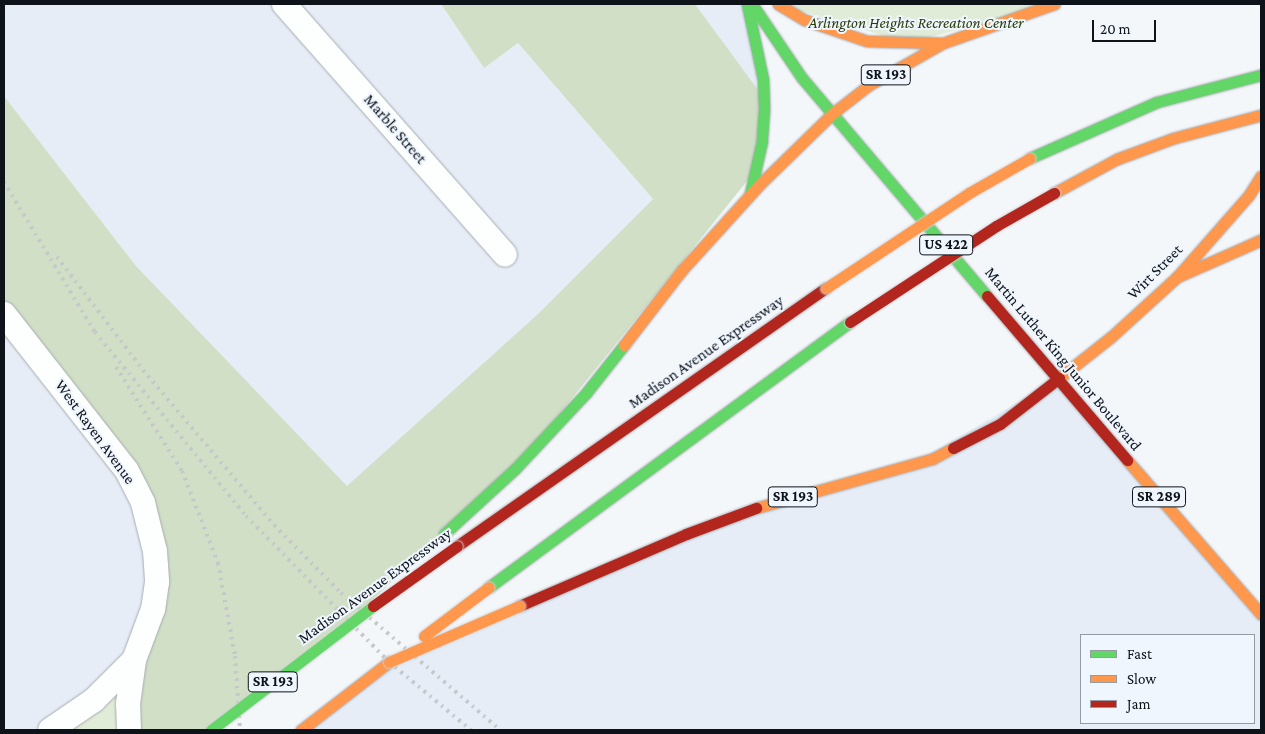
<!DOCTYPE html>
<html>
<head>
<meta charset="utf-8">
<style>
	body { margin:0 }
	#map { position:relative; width:1265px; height:734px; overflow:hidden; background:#f4f7fa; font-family:"Crimson Pro",serif }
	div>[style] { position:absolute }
	.built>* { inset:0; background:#e6edf7 }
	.green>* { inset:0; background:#e0ecd7 }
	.forest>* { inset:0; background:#d1dfc6 }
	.roads { filter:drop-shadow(0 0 1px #a8acb1) drop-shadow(0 0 1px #a8acb1) }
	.street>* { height:24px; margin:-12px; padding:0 12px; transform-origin:12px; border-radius:12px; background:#fdfefe }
	.fast>* { height:11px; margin:-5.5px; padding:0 5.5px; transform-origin:5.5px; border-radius:5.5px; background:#63d668 }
	.slow>* { height:11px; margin:-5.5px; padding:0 5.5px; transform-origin:5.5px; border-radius:5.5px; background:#ff974d }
	.jam>* { height:11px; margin:-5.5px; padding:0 5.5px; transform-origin:5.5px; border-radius:5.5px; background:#b3261e }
	.rail>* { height:4px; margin-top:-2px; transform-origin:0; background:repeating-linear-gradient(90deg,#c6c7c8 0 2.5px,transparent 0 7.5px) }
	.bridges { filter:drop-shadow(0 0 1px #d0d1d4) drop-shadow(0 0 1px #d0d1d4) }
	.fast-bridge>* { height:11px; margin:-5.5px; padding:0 5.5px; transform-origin:5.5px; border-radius:5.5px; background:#63d668 }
	.slow-bridge>* { height:11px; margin:-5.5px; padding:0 5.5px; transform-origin:5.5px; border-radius:5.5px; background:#ff974d }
	.jam-bridge>* { height:11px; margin:-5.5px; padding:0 5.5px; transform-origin:5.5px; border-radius:5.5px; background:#b3261e }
	span { translate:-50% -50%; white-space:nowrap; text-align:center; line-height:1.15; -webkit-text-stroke:4px #f0f6fe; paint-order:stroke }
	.shield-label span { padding:1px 4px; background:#f0f6fe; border:1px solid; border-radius:4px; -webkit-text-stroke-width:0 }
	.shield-label { font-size:15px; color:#0e131a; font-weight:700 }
	.park-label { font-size:16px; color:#293e09; font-style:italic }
	.street-label { font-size:16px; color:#0e131a }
	.frame { position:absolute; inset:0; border:5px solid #0e131a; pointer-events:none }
	.legend { position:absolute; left:1080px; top:634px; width:175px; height:90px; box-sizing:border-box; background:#f0f6fe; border:1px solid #969ba3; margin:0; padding:6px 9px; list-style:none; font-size:15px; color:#0e131a }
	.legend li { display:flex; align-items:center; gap:10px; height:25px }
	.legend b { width:25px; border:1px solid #969ba3 }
	.scale { position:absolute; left:1092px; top:20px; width:64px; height:22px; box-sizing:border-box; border:2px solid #0e131a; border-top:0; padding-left:6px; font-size:15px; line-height:18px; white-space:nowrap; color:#0e131a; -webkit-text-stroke:4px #f0f6fe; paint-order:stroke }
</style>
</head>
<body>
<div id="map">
	<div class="built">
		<div style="clip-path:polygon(4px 4px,441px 4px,484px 68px,518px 43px,653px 199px,538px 314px,347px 487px,136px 266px,4px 96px)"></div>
		<div style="clip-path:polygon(695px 4px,747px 4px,764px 98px)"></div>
		<div style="clip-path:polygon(4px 314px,111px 449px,153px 532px,129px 730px,4px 730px)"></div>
		<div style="clip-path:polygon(evenodd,1059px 378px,1261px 614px,1261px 730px,302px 730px,389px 662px,686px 534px,907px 467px,1059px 378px,1081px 635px,1254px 635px,1254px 723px,1081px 723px,1081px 635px)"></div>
	</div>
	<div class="green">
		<div style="clip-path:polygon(778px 4px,1054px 4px,908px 43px)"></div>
		<div style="clip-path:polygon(134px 660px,129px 730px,50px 730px)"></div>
	</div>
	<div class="forest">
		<div style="clip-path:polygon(441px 4px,695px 4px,764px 98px,756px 170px,515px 469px,336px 633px,210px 730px,129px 730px,153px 609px,143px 503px,4px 314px,4px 96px,136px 266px,347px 486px,538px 314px,653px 199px,518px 43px,484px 68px)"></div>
	</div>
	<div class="roads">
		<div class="street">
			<div style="left:284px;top:4px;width:334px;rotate:48.6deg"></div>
			<div style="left:4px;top:314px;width:199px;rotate:51.9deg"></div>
			<div style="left:127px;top:471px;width:36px;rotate:63deg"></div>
			<div style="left:143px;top:503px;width:49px;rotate:76deg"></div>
			<div style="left:155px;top:551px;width:31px;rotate:86deg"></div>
			<div style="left:157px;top:582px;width:27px;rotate:98deg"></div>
			<div style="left:153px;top:609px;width:54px;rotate:110.4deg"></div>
			<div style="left:134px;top:660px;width:57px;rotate:135deg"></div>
			<div style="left:94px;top:700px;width:53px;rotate:145.7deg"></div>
			<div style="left:129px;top:730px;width:26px;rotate:-92deg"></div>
			<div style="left:128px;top:704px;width:44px;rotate:-82.2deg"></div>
		</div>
		<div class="fast">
			<div style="left:747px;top:4px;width:77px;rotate:78deg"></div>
			<div style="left:763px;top:79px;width:30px;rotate:88deg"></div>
			<div style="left:764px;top:109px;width:32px;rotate:94deg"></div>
			<div style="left:762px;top:141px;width:54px;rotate:102.8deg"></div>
			<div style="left:752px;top:4px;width:89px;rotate:56deg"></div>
			<div style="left:802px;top:78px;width:286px;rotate:49.7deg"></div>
			<div style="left:1030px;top:158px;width:139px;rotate:-23.8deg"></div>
			<div style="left:1157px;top:102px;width:107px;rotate:-14.6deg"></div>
			<div style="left:444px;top:534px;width:96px;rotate:-42.5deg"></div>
			<div style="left:515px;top:469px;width:104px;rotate:-46.9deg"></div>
			<div style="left:586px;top:393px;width:61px;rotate:-51.6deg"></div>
			<div style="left:489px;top:587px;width:448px;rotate:-36.3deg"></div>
		</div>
		<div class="slow">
			<div style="left:778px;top:4px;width:31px;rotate:31deg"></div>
			<div style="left:805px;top:20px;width:65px;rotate:18.7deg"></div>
			<div style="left:867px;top:41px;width:75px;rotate:1.5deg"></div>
			<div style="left:833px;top:113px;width:46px;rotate:-37.9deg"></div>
			<div style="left:869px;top:85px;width:85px;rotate:-29.6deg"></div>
			<div style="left:943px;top:43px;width:118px;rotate:-19.4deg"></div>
			<div style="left:1054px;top:193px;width:72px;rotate:-28.4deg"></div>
			<div style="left:1117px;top:159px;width:61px;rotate:-20.2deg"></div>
			<div style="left:1174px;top:138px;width:90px;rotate:-14.8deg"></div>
			<div style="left:1177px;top:277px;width:109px;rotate:-48.7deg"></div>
			<div style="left:1249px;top:195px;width:22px;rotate:-58deg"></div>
			<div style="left:624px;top:345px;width:95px;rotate:-52.3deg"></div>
			<div style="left:682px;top:270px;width:116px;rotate:-47.8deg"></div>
			<div style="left:760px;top:184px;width:102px;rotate:-44.2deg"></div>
			<div style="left:1059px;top:378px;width:66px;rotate:-38.3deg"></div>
			<div style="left:1111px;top:337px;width:89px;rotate:-42.3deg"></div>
			<div style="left:1177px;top:277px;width:92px;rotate:-23.8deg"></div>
			<div style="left:1127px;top:460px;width:204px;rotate:49deg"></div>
			<div style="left:756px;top:508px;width:183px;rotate:-15.6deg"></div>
			<div style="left:932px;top:459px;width:24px;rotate:-28deg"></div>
			<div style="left:301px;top:730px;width:111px;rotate:-37.7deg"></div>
		</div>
		<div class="jam">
			<div style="left:987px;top:296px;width:216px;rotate:49.5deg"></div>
			<div style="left:953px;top:448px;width:53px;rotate:-27.1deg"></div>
			<div style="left:1000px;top:424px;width:75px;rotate:-37.9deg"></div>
			<div style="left:457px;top:546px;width:450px;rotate:-35deg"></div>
			<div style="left:519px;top:606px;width:182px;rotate:-23.3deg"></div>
			<div style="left:686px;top:534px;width:75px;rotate:-20.4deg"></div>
		</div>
	</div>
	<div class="rail">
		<div style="left:4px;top:182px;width:175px;rotate:58.8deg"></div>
		<div style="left:95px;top:332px;width:238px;rotate:50.6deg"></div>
		<div style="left:246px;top:516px;width:204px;rotate:45.6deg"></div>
		<div style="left:389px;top:662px;width:107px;rotate:39.7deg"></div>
		<div style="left:57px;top:257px;width:142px;rotate:52.7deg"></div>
		<div style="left:143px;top:370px;width:203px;rotate:49.8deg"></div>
		<div style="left:274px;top:525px;width:95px;rotate:45.4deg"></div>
		<div style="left:341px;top:593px;width:210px;rotate:40.7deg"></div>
		<div style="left:116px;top:367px;width:123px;rotate:57.6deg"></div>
		<div style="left:182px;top:471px;width:99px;rotate:68.6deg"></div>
		<div style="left:218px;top:563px;width:95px;rotate:79.6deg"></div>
		<div style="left:235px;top:656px;width:74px;rotate:86.1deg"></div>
	</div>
	<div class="bridges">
		<div class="fast-bridge">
			<div style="left:211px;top:730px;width:204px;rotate:-37.4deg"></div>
		</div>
		<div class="slow-bridge">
			<div style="left:826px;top:288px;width:172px;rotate:-33.6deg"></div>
			<div style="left:969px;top:193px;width:70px;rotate:-29.8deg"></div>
			<div style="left:424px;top:636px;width:81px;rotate:-37deg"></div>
			<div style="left:389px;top:662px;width:142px;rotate:-23.3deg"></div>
		</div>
		<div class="jam-bridge">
			<div style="left:850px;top:322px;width:175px;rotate:-33.3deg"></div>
			<div style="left:996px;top:226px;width:67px;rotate:-29.6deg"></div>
			<div style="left:373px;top:606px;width:103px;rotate:-35.5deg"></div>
		</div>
	</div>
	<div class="shield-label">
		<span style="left:886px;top:75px">SR 193</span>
		<span style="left:946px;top:245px">US 422</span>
		<span style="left:793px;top:497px">SR 193</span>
		<span style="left:1159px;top:497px">SR 289</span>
		<span style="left:273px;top:682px">SR 193</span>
	</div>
	<div class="park-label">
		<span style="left:916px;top:23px">Arlington Heights Recreation Center</span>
	</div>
	<div class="street-label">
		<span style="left:395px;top:129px;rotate:49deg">Marble Street</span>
		<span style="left:1155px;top:272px;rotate:-45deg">Wirt Street</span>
		<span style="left:706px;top:352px;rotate:-35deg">Madison Avenue Expressway</span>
		<span style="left:1063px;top:359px;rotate:50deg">Martin Luther King Junior Boulevard</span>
		<span style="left:95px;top:432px;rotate:54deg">West Rayen Avenue</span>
		<span style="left:375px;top:586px;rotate:-36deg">Madison Avenue Expressway</span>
	</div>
	<div class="frame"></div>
	<ul class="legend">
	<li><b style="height:6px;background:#63d668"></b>Fast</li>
	<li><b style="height:6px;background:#ff974d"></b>Slow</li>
	<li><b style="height:6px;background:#b3261e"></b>Jam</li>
	</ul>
	<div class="scale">20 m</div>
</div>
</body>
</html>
